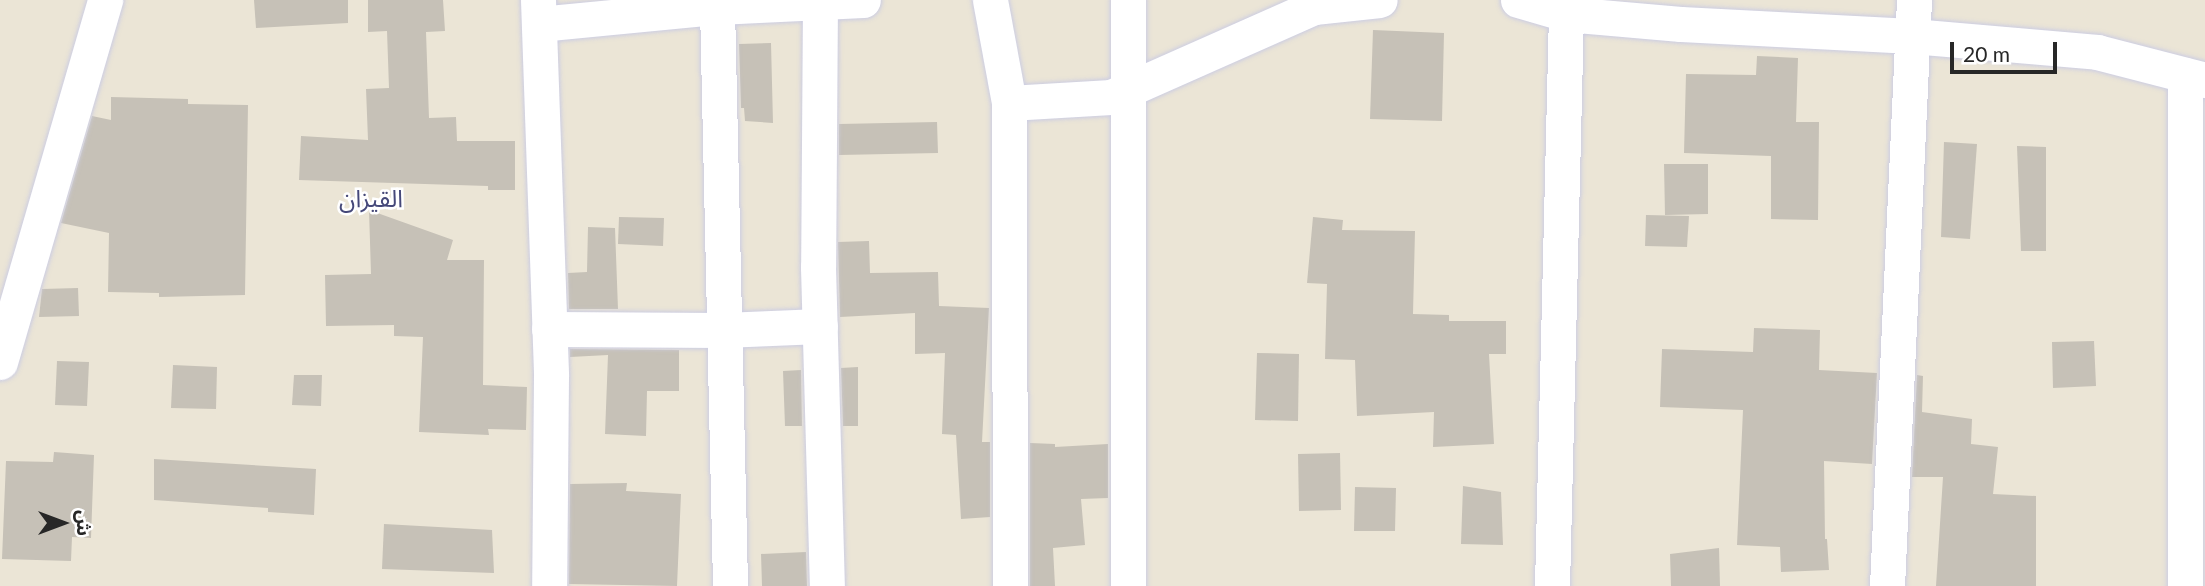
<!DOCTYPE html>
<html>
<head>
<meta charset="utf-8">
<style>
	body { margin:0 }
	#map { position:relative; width:2205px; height:586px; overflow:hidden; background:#ebe5d6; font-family:Lato,"Noto Sans Arabic",sans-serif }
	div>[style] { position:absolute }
	.building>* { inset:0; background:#c6c1b7 }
	.roads { filter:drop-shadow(0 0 2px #cccde2) drop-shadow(0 0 2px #cccde2) }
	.street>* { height:35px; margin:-17.5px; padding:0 17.5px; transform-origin:17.5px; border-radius:17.5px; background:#fff }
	span { translate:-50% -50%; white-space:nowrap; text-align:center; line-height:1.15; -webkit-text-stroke:5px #fff; paint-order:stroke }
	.quarter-label { font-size:24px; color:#454879 }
	.north { position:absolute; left:28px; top:488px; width:70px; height:70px; -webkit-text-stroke:5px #fff; paint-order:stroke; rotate:90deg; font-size:19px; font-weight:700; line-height:28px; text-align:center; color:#272727 }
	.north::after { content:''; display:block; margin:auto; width:24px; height:32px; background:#272727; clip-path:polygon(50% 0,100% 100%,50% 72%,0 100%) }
	.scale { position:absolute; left:1950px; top:42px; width:107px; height:32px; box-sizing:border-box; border:4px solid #272727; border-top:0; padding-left:9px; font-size:21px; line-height:24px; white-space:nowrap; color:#272727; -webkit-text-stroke:5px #fff; paint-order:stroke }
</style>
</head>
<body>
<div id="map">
	<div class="building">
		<div style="clip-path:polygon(254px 0,348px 0,348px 23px,256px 28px)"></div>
		<div style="clip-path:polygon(368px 0,443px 0,445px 31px,426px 32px,429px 118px,456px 117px,457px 141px,515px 141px,515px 190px,488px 190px,488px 186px,299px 180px,301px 136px,368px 140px,366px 89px,389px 88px,387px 31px,368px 32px)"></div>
		<div style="clip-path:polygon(1373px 30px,1444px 33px,1442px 121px,1370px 119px)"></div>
		<div style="clip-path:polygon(771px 43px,773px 123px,745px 121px,744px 108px,741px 108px,739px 44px)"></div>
		<div style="clip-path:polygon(1757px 56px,1798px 58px,1796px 122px,1819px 122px,1818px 220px,1771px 219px,1771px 156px,1684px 153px,1686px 74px,1756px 75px)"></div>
		<div style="clip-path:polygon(111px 97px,188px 99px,188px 104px,248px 105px,245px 295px,159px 297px,159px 293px,108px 292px,109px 233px,61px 223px,92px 116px,111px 120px)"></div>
		<div style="clip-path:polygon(937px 122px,938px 153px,839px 155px,839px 124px)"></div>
		<div style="clip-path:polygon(1944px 142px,1977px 144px,1970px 239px,1941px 237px)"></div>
		<div style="clip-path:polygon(2017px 146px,2046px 147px,2046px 251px,2021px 251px)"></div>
		<div style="clip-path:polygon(1664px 164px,1708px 164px,1708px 214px,1665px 215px)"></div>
		<div style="clip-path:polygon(369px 210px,453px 240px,447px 260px,484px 260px,483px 385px,527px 387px,526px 430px,488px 429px,489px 435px,419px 432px,423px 337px,394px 336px,394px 325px,326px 326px,325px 275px,371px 274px)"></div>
		<div style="clip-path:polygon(1646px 215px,1689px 216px,1687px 247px,1645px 246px)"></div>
		<div style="clip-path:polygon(619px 217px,664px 218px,663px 246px,618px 244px)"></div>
		<div style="clip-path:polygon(1313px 217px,1343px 220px,1342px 230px,1415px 231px,1413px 314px,1449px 315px,1449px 321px,1506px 321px,1506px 354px,1489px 354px,1494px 444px,1433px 447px,1434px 412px,1357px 416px,1355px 360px,1325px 359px,1327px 284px,1307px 283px)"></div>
		<div style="clip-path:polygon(588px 227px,615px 228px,618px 309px,569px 309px,568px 273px,587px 272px)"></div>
		<div style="clip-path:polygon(869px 241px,870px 273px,938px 272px,939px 306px,989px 308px,982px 442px,990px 442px,990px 517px,961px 519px,956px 435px,942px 434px,945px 353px,915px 354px,915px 313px,840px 317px,838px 242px)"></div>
		<div style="clip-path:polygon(78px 288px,79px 316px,39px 317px,42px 289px)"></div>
		<div style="clip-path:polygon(1754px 328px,1820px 330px,1819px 370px,1877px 373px,1872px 464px,1824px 461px,1825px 539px,1827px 539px,1829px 570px,1781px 572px,1780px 547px,1737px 545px,1743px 410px,1660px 407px,1662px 349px,1753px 352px)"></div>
		<div style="clip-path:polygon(2094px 341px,2096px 386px,2053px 388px,2052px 342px)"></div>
		<div style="clip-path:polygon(570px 349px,679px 350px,679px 391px,647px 391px,646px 436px,605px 434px,608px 355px,570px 357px)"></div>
		<div style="clip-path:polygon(1257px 353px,1299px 354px,1298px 421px,1255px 420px)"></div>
		<div style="clip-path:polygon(57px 361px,89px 362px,87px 406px,55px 405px)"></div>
		<div style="clip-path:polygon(173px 365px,217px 367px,216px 409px,171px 408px)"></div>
		<div style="clip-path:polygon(858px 367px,858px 426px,843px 426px,841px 368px)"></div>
		<div style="clip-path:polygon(801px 370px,802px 426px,785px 426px,783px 371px)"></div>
		<div style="clip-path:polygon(294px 375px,322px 375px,321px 406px,292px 405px)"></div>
		<div style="clip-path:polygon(1917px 375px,1923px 376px,1922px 412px,1972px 419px,1971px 444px,1998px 447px,1993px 494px,2036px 496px,2036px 586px,1936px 586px,1943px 477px,1912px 477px)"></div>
		<div style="clip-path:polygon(1030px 443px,1055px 444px,1055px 447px,1108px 444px,1108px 498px,1081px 499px,1085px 545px,1053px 548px,1055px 586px,1030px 586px)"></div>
		<div style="clip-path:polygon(54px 452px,94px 455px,91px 538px,72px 537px,71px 561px,2px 559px,6px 461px,53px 462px)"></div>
		<div style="clip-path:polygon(1340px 453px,1341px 510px,1299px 511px,1298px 454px)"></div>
		<div style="clip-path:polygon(154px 459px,316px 469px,314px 515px,268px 512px,268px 508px,154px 500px)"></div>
		<div style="clip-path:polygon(627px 483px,626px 491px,681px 494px,677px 586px,569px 584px,570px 484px)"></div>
		<div style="clip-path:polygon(1463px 486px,1501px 492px,1503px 545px,1461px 544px)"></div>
		<div style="clip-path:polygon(1355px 487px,1396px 488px,1395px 531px,1354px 531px)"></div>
		<div style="clip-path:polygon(384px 524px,492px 530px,494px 573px,382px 569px)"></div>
		<div style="clip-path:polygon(1719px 548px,1720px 586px,1671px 586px,1670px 554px)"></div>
		<div style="clip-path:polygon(806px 552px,807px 586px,762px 586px,761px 554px)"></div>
	</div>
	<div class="roads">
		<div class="street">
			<div style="left:538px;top:0;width:376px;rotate:88deg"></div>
			<div style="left:551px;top:376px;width:210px;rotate:90.5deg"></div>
			<div style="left:820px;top:0;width:267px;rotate:90.4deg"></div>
			<div style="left:818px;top:267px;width:319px;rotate:88.4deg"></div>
			<div style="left:990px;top:0;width:105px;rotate:79.5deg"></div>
			<div style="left:1009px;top:103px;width:483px;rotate:89.9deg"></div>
			<div style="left:1518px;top:0;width:50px;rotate:16.3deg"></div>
			<div style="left:1566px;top:14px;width:115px;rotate:5deg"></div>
			<div style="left:1681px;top:24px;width:231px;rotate:3deg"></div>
			<div style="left:1912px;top:36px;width:186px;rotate:4.9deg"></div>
			<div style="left:2097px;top:52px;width:112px;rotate:14.5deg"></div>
			<div style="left:717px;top:7px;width:579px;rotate:88.71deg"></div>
			<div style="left:539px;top:24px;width:179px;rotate:-5.5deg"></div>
			<div style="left:717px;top:7px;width:146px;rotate:-2.7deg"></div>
			<div style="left:1009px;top:103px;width:102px;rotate:-3.4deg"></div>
			<div style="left:1111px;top:97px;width:222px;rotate:-23.9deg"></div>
			<div style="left:1314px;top:7px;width:66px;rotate:-6.1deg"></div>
			<div style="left:549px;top:329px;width:174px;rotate:0.3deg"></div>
			<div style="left:723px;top:330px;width:97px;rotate:-2.4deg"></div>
			<div style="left:0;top:362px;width:377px;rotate:-73.8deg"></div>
			<div style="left:1128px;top:586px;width:586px;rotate:-90deg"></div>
			<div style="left:1552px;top:586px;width:572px;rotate:-88.6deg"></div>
			<div style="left:1887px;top:586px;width:587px;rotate:-87.36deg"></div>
			<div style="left:2185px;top:586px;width:511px;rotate:-90deg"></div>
		</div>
	</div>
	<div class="quarter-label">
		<span style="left:371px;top:198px">القيزان</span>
	</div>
	<div class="north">ش</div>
	<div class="scale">20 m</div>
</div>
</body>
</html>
